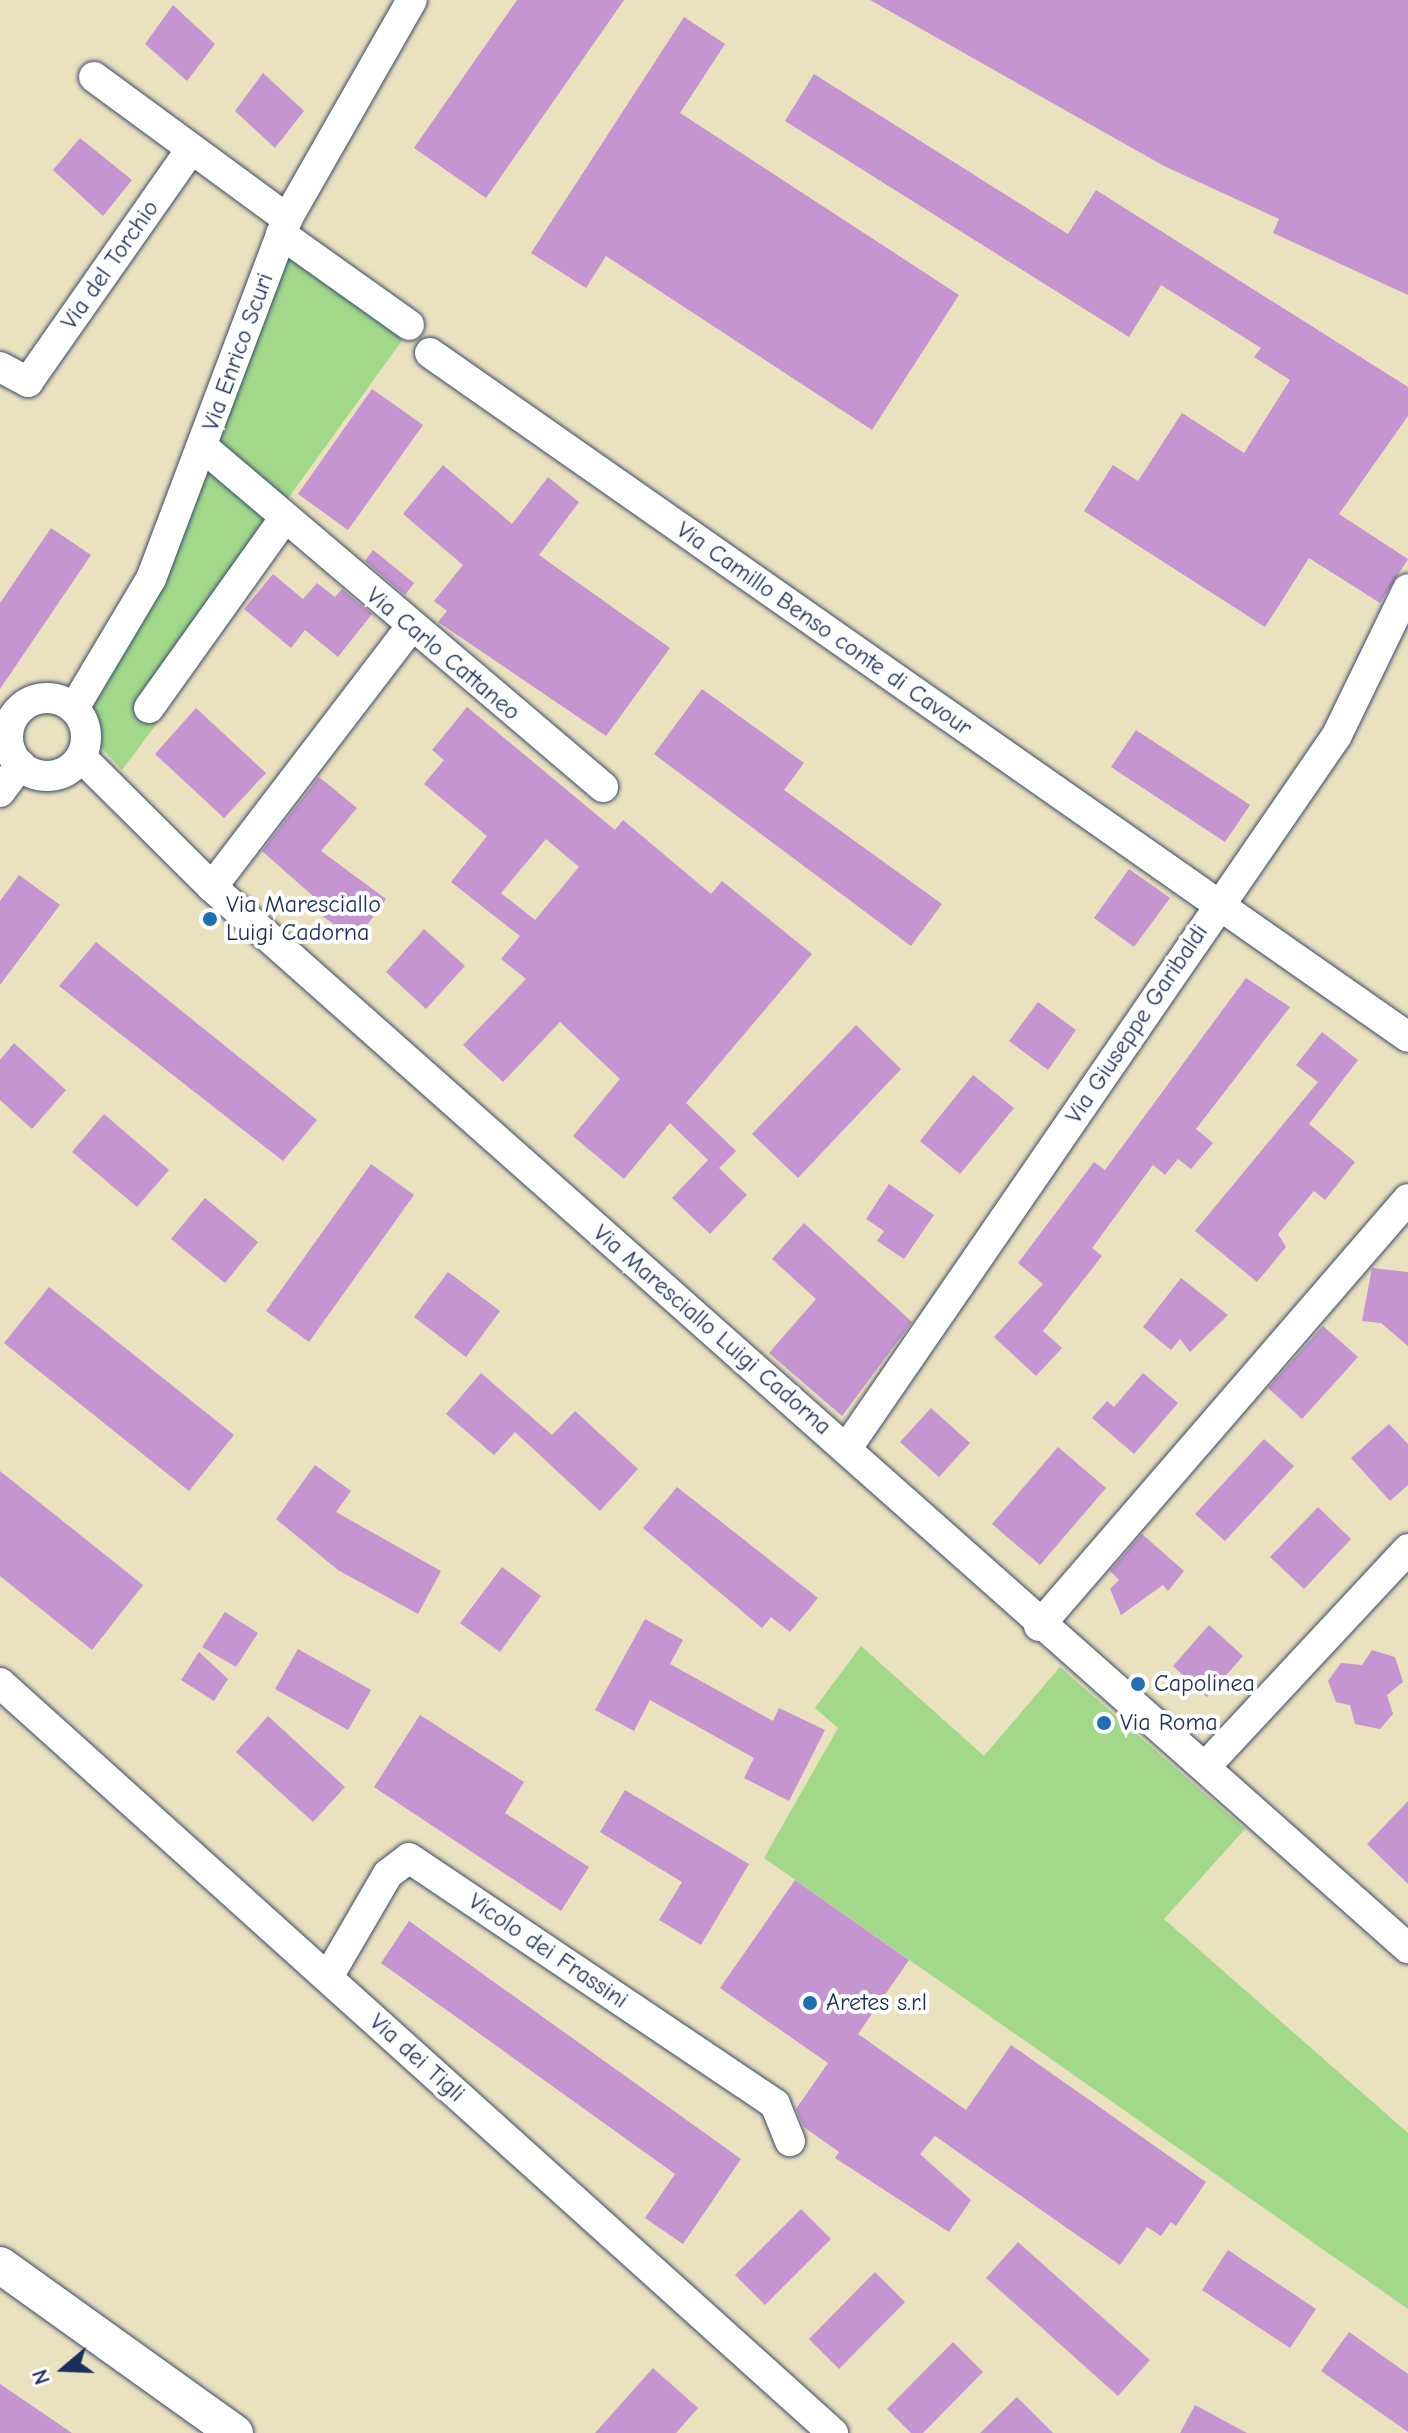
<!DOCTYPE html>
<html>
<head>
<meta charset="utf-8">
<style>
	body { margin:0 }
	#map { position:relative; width:1408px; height:2433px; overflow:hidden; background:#eae1be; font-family:"Comic Neue",sans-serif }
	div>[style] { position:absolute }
	.green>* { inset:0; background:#a1d88a }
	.building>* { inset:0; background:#c495d1 }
	.roads { filter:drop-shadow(0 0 2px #3a4a6c) drop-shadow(0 0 2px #3a4a6c) }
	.minor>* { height:30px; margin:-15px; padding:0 15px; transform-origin:15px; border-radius:15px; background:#fff }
	.minor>.ring { margin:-15px; padding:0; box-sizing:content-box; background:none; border:30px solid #fff; border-radius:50% }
	.tertiary>* { height:36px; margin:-18px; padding:0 18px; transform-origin:18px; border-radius:18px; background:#fff }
	.dots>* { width:22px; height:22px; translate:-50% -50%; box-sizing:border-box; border:4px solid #fff; border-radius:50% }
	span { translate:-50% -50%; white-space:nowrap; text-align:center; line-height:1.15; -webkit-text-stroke:8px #fff; paint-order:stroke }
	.street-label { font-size:24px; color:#1b2f5e }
	.poi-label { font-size:24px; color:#1b2f5e }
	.left { translate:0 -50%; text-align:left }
	.north { position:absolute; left:24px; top:2329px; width:80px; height:80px; -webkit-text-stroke:6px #fff; paint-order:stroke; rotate:251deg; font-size:22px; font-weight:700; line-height:32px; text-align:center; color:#1b2f5e }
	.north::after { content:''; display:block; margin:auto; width:28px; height:36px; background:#1b2f5e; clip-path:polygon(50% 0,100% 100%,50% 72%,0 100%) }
</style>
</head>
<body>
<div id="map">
	<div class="green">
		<div style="clip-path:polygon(289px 248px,406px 335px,138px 706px,158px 722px,122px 770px,98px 744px,92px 713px,101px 682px)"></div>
		<div style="clip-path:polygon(861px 1646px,984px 1756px,1060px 1667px,1245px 1829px,1164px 1919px,1408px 2133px,1408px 2309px,764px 1858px,838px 1728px,815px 1708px)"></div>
	</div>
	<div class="building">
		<div style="clip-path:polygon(517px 0,624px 0,486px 198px,414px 148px)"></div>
		<div style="clip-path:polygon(870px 0,1408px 0,1408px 295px,1273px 233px,1279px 219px,1164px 166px)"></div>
		<div style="clip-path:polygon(173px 5px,215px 44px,187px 81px,145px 44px)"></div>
		<div style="clip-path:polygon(684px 17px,725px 44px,680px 113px,959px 295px,872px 430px,606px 256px,586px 288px,531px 253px)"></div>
		<div style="clip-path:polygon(263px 73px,304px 111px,275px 148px,235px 111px)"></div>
		<div style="clip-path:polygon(814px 74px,1068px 234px,1096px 190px,1408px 387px,1408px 416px,1339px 514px,1408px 559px,1380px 603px,1309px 558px,1265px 627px,1084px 511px,1113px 465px,1138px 481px,1182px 413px,1244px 453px,1290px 380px,1254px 357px,1261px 348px,1161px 285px,1129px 337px,785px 121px)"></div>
		<div style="clip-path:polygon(80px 138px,132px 180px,103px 216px,53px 170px)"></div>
		<div style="clip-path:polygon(372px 389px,423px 425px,348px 530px,298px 494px)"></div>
		<div style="clip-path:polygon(443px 465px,512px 524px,548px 477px,579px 502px,539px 555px,670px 648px,606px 736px,438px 622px,447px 611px,434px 601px,463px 565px,403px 514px)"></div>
		<div style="clip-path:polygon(51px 528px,91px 555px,0 689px,0 603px)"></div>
		<div style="clip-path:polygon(373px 550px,414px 583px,405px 595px,365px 561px)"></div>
		<div style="clip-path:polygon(273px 574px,303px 599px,317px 583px,335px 597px,342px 589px,372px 614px,338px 657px,305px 630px,291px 648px,244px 609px)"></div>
		<div style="clip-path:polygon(702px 689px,804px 763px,784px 790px,942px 904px,911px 946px,654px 754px)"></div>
		<div style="clip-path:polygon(evenodd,467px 707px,615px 830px,623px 820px,711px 894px,722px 881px,812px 954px,686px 1103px,736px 1151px,719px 1168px,747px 1195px,710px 1234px,672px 1198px,708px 1160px,670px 1123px,624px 1179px,573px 1136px,620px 1079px,560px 1022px,503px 1082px,463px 1045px,526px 979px,501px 959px,520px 936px,451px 882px,487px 836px,424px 784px,444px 760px,432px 750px,467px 707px,546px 839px,579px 867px,535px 920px,501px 893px,546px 839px)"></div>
		<div style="clip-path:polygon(196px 708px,266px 773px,224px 818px,155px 754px)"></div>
		<div style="clip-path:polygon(1136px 730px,1250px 805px,1225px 842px,1111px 767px)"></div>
		<div style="clip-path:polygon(319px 777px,357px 808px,321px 851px,386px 899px,356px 940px,307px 905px,313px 896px,262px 851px)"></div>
		<div style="clip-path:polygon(1129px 869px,1170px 898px,1134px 947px,1094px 918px)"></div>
		<div style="clip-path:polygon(19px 875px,60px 905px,0 985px,0 901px)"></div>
		<div style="clip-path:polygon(424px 929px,465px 966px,426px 1009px,386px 972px)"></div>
		<div style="clip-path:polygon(96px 942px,317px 1120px,283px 1161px,59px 986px)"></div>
		<div style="clip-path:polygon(1246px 978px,1290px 1007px,1196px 1129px,1213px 1143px,1191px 1169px,1178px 1159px,1165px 1175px,1153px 1165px,1092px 1248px,1102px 1256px,1043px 1331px,1062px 1348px,1036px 1376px,994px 1337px,1043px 1284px,1018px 1263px,1094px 1162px,1105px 1170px)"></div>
		<div style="clip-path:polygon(1038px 1002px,1076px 1030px,1048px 1070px,1009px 1041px)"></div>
		<div style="clip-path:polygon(856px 1025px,901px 1069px,798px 1178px,752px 1134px)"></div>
		<div style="clip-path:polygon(1322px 1032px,1358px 1060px,1309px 1124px,1355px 1162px,1325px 1200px,1314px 1191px,1278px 1234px,1286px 1247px,1257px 1282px,1195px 1231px,1318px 1082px,1296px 1065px)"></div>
		<div style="clip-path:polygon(14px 1043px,66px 1090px,32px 1129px,0 1100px,0 1060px)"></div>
		<div style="clip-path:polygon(973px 1075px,1014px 1108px,960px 1174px,920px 1141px)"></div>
		<div style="clip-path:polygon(104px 1114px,169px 1170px,137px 1207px,72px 1152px)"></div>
		<div style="clip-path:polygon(371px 1164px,414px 1195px,309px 1342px,266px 1311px)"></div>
		<div style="clip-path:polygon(889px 1184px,934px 1215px,904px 1259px,877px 1241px,884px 1231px,866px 1219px)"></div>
		<div style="clip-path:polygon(205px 1198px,258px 1242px,225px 1283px,171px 1239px)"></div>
		<div style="clip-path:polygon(804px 1223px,912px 1322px,842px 1416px,769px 1353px,816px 1299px,772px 1259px)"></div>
		<div style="clip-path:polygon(1372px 1268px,1408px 1272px,1408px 1346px,1381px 1323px,1362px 1321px)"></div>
		<div style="clip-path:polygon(448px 1272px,500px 1311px,466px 1357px,414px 1317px)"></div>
		<div style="clip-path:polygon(1181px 1278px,1228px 1315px,1190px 1352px,1180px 1339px,1171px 1350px,1143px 1327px)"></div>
		<div style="clip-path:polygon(49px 1287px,234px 1435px,189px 1491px,4px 1343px)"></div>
		<div style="clip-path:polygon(1323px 1326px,1358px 1357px,1302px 1419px,1268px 1388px)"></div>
		<div style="clip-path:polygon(481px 1373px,552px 1435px,575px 1411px,638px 1469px,600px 1511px,515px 1432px,494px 1455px,446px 1414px)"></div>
		<div style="clip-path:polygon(1143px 1373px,1178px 1403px,1134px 1454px,1092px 1418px,1107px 1401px,1114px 1407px)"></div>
		<div style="clip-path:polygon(931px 1408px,970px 1443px,939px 1477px,900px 1442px)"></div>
		<div style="clip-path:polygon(1389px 1424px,1408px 1444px,1408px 1485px,1390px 1501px,1351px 1458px)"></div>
		<div style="clip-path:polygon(1264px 1439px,1294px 1466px,1225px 1541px,1195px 1514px)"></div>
		<div style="clip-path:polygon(1058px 1447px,1106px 1488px,1040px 1565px,992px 1524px)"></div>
		<div style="clip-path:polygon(315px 1465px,351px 1491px,336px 1512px,441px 1571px,418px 1614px,338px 1570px,276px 1519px)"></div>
		<div style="clip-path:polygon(0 1471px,143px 1585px,92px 1650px,0 1576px)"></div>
		<div style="clip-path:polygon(677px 1487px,818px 1598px,790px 1632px,771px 1617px,762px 1628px,643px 1528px)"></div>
		<div style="clip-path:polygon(1318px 1507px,1351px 1539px,1304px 1589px,1270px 1557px)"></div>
		<div style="clip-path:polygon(1142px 1534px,1184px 1571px,1168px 1591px,1163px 1585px,1121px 1615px,1110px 1589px,1119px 1580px,1110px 1571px)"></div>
		<div style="clip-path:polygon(502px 1567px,541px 1596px,500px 1652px,460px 1623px)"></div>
		<div style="clip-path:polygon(225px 1612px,258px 1633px,236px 1667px,202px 1647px)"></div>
		<div style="clip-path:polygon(645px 1619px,683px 1640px,670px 1664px,773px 1721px,779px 1708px,825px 1730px,789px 1801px,744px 1778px,754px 1758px,650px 1700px,634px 1731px,595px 1710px)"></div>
		<div style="clip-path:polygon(1209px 1625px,1243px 1656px,1207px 1697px,1173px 1666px)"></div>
		<div style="clip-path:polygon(298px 1649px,371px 1690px,348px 1730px,275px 1689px)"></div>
		<div style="clip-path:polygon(1372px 1650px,1395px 1657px,1403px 1682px,1387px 1695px,1393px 1714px,1380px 1729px,1355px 1724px,1350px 1705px,1336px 1702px,1328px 1681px,1341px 1663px,1362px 1665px)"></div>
		<div style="clip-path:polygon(199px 1652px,228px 1679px,214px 1701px,181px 1680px)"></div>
		<div style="clip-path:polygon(420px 1715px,524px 1782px,505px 1813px,589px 1867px,561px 1911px,374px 1787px)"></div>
		<div style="clip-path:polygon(268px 1716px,345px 1787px,313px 1822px,236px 1752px)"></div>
		<div style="clip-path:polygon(625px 1790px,749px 1864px,701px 1945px,659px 1920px,682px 1882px,600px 1832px)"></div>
		<div style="clip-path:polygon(1408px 1801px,1408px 1884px,1367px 1844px)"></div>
		<div style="clip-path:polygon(795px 1880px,909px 1960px,858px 2034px,966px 2110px,1011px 2045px,1206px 2182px,1176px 2226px,1171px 2222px,1161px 2236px,1147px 2227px,1120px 2265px,935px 2136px,920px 2154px,971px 2200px,949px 2232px,835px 2158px,839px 2152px,804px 2127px,796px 2109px,828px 2063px,720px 1988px)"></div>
		<div style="clip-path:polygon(409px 1921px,741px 2159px,683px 2244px,645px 2218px,675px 2174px,381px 1963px)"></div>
		<div style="clip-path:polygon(801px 2209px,831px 2239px,765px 2305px,735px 2275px)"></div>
		<div style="clip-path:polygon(1018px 2242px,1150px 2360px,1118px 2396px,986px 2278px)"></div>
		<div style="clip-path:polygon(1228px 2250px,1316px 2309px,1290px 2348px,1202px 2290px)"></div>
		<div style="clip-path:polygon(875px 2272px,905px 2302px,839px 2369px,809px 2339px)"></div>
		<div style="clip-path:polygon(1349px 2332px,1408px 2374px,1408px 2432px,1321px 2371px)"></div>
		<div style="clip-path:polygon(953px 2342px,983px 2372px,923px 2433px,911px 2433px,887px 2409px)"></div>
		<div style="clip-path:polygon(653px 2368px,698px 2408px,676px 2433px,595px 2433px)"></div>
		<div style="clip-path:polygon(0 2384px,72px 2433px,0 2433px)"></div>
		<div style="clip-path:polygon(1017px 2397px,1053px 2433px,980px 2433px)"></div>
		<div style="clip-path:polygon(1195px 2405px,1247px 2433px,1180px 2433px)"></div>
	</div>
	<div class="roads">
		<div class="minor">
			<div style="left:94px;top:77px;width:240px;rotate:36.3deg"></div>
			<div style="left:281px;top:234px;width:157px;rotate:35.4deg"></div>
			<div style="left:430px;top:353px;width:1193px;rotate:34.97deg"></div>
			<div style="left:0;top:367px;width:32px;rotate:28deg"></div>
			<div style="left:28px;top:382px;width:284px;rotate:-55deg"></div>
			<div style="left:203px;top:447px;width:525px;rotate:40.36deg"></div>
			<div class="ring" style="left:8px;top:698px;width:48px;height:48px"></div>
			<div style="left:74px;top:708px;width:150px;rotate:-59.2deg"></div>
			<div style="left:151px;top:579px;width:385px;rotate:-69.3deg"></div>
			<div style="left:287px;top:219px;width:252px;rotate:-60.3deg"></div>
			<div style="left:149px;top:708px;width:234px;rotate:-54.5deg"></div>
			<div style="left:81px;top:757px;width:185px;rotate:44.8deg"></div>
			<div style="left:212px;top:887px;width:1599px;rotate:41.58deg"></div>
			<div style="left:0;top:792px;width:34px;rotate:-53deg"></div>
			<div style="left:212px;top:887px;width:325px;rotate:-52.6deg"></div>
			<div style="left:847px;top:1448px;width:865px;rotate:-55.5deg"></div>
			<div style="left:1337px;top:735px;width:162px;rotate:-64.1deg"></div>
			<div style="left:1039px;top:1626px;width:564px;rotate:-49.17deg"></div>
			<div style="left:0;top:1683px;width:1121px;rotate:42deg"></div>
			<div style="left:1205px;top:1767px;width:298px;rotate:-47deg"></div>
			<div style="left:328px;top:1977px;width:119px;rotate:-59.8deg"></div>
			<div style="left:388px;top:1874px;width:26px;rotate:-37deg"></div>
			<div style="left:409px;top:1858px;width:441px;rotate:33.9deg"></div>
			<div style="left:775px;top:2104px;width:40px;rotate:68deg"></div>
		</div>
		<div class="tertiary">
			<div style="left:0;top:2265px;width:289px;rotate:35.6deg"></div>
		</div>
	</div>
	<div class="dots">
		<div style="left:210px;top:919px;background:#1f6fb2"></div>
		<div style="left:1138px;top:1684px;background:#1f6fb2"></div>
		<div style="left:1104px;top:1723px;background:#1f6fb2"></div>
		<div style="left:810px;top:2003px;background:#1f6fb2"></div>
	</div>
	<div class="street-label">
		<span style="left:110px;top:265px;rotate:-55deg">Via del Torchio</span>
		<span style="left:238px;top:352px;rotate:-70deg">Via Enrico Scuri</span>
		<span style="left:824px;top:629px;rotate:35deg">Via Camillo Benso conte di Cavour</span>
		<span style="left:443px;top:654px;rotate:40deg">Via Carlo Cattaneo</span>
		<span style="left:1137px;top:1024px;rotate:-56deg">Via Giuseppe Garibaldi</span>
		<span style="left:712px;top:1330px;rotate:41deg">Via Maresciallo Luigi Cadorna</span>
		<span style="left:548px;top:1951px;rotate:34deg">Vicolo dei Frassini</span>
		<span style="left:417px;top:2058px;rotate:42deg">Via dei Tigli</span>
	</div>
	<div class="poi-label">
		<span class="left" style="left:226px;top:919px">Via Maresciallo<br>Luigi Cadorna</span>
		<span class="left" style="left:1154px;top:1684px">Capolinea</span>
		<span class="left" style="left:1120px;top:1723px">Via Roma</span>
		<span class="left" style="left:826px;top:2003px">Aretes s.r.l</span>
	</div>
	<div class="north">N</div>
</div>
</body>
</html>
